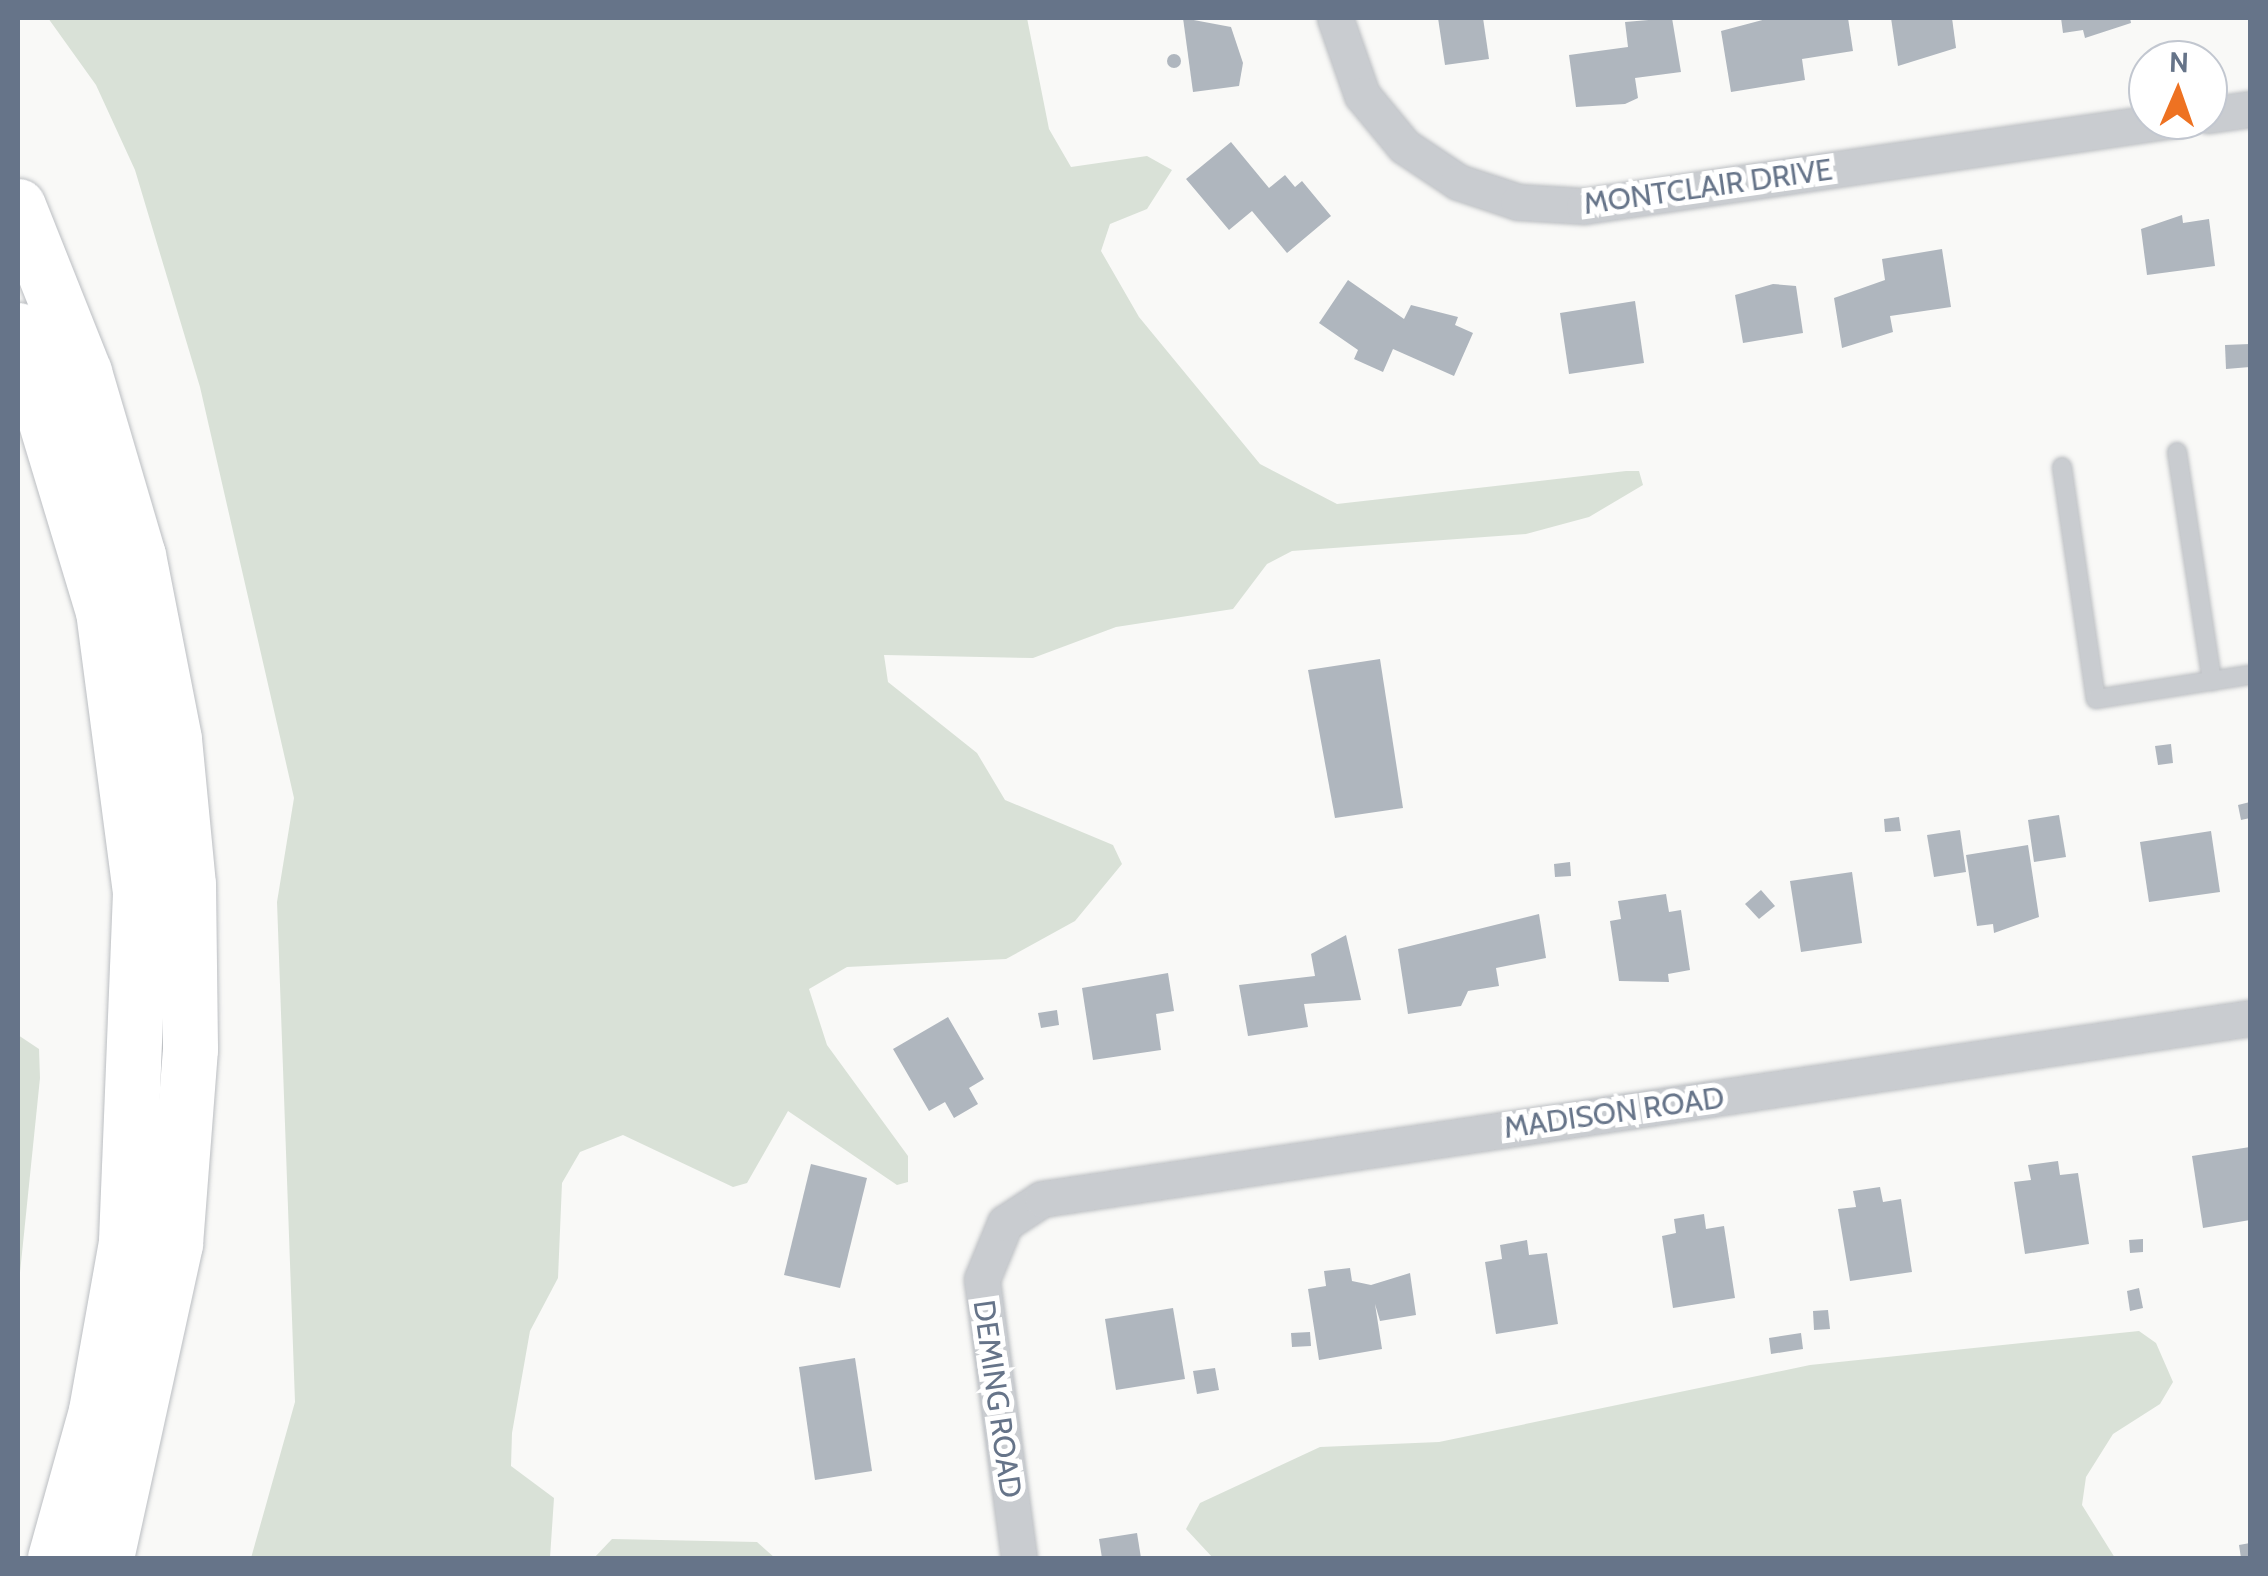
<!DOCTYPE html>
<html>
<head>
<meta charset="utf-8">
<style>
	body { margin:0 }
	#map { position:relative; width:2268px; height:1576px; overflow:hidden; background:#f9f9f7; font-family:Cabin,sans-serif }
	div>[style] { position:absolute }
	.green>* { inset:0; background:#d9e1d7 }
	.building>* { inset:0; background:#afb6be }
	.round { border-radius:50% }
	.roads { filter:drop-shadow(0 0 2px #bbbec2) drop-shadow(0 0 2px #bbbec2) }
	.lane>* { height:18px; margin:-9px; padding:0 9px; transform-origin:9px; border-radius:9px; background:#c9ccd0 }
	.street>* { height:35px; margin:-17.5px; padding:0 17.5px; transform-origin:17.5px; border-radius:17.5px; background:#c9ccd0 }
	.highway>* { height:55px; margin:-27.5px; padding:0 27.5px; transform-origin:27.5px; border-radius:27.5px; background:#fff }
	span { translate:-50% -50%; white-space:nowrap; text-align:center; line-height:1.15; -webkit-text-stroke:10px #fff; paint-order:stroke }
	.street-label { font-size:30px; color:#667489 }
	.frame { position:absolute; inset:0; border:20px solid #667489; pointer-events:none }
	.north { position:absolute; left:2128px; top:40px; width:100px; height:100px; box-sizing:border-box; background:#fff; border:2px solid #c2c7d0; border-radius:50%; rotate:2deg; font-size:28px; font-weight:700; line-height:40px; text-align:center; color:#667489 }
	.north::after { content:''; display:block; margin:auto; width:35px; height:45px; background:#ee7222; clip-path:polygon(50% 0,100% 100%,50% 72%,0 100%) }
</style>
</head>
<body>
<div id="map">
	<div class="green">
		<div style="clip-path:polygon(48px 18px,1027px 18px,1049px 129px,1071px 167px,1147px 156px,1172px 170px,1147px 209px,1110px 224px,1101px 251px,1139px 317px,1260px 464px,1337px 504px,1626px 471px,1639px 471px,1643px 485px,1589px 517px,1526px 534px,1292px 551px,1267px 564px,1233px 609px,1116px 627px,1033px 658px,884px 655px,888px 682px,977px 753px,1005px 800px,1113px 845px,1122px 864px,1075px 921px,1006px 959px,847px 967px,809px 989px,827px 1045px,908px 1156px,908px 1182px,897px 1185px,788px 1111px,747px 1183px,733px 1187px,623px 1135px,580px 1152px,562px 1183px,558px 1278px,530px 1331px,512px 1433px,511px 1466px,554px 1498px,550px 1558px,251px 1558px,295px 1402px,277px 902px,294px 798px,200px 387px,135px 170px,96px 85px)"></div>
		<div style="clip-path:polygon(18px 1035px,39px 1049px,40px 1078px,18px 1292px)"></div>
		<div style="clip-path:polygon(2139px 1331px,2156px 1343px,2173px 1382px,2160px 1404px,2113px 1434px,2086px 1477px,2082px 1505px,2115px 1558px,1213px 1558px,1186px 1529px,1200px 1503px,1320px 1447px,1439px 1442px,1810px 1365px)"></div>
		<div style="clip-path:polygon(612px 1539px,757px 1542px,775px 1558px,594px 1558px)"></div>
	</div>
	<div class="building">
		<div style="clip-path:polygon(1183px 18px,1231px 27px,1243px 63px,1239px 86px,1193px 92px)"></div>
		<div style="clip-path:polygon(1438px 18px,1483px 18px,1489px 59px,1445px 65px)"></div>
		<div style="clip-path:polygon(1672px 18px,1681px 72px,1635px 78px,1638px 98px,1625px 104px,1576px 107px,1569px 55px,1628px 47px,1625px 22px)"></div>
		<div style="clip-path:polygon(1770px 18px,1848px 18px,1853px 51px,1802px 59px,1805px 80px,1731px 92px,1721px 31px)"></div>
		<div style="clip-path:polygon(1891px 18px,1952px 18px,1956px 48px,1898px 66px)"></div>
		<div style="clip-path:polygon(2061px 18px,2130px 18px,2131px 23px,2085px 38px,2083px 30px,2063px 33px)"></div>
		<div class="round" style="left:1167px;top:54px;width:14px;height:14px"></div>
		<div style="clip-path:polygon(1231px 142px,1269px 188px,1285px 175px,1295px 187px,1302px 181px,1331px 216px,1287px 253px,1252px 211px,1229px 230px,1186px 179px)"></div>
		<div style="clip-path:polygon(2182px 215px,2183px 223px,2209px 219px,2215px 266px,2147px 275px,2141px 229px)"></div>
		<div style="clip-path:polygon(1942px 249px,1951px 307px,1890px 316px,1893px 332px,1842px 348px,1834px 298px,1885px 280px,1882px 259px)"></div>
		<div style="clip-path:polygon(1348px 280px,1404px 319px,1411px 305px,1458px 317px,1455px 325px,1473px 333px,1454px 376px,1393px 349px,1383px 372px,1354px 359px,1358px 350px,1319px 323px)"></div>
		<div style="clip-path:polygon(1773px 284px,1796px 286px,1803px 333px,1743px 343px,1735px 295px)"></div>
		<div style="clip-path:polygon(1635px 301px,1644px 363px,1569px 374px,1560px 313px)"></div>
		<div style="clip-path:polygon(2250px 344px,2250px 367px,2226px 369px,2225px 345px)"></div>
		<div style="clip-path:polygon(1380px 659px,1403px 808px,1335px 818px,1308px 670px)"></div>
		<div style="clip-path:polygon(2171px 744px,2173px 763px,2158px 765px,2155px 746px)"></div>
		<div style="clip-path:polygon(2250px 802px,2250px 818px,2241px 820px,2238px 805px)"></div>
		<div style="clip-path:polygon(2059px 815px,2066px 857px,2034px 862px,2028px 820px)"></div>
		<div style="clip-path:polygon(1899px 817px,1901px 831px,1885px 832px,1884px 819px)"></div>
		<div style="clip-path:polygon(1960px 830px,1966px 872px,1934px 877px,1927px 835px)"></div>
		<div style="clip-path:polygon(2211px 831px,2220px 892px,2149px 902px,2140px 842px)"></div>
		<div style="clip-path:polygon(2028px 845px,2039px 917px,1994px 933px,1993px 924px,1977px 926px,1966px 855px)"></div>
		<div style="clip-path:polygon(1570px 862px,1571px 876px,1555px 877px,1554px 864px)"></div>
		<div style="clip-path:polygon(1852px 872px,1862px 943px,1801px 952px,1790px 881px)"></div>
		<div style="clip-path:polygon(1761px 890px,1775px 906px,1759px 919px,1745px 904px)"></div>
		<div style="clip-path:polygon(1666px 894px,1669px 912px,1681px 910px,1690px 970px,1668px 974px,1669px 982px,1619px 981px,1610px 921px,1621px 919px,1618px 901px)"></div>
		<div style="clip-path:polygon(1539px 914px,1546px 958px,1496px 968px,1499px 986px,1468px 991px,1461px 1006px,1408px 1014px,1398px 949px)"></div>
		<div style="clip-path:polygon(1346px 935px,1361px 1000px,1304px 1004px,1308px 1027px,1248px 1036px,1239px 985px,1315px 976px,1311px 954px)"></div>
		<div style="clip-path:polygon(1168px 973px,1174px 1011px,1156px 1014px,1161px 1050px,1093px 1060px,1082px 988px)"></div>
		<div style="clip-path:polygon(1057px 1010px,1059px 1025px,1041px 1028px,1038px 1013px)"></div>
		<div style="clip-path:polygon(948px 1017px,984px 1079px,969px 1088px,978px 1104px,954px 1118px,945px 1102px,929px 1111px,893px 1049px)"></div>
		<div style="clip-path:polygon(2250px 1147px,2250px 1220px,2203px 1228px,2192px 1156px)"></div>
		<div style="clip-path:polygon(2058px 1161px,2060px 1175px,2078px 1173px,2089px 1244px,2025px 1254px,2014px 1182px,2031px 1180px,2028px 1165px)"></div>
		<div style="clip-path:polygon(811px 1164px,867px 1178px,840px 1288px,784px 1275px)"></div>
		<div style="clip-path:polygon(1880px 1187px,1883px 1202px,1901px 1199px,1912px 1272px,1850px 1281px,1838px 1209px,1856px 1207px,1853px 1191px)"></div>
		<div style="clip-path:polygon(1704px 1214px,1706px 1229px,1724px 1226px,1735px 1298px,1673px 1308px,1662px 1236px,1676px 1233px,1674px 1219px)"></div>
		<div style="clip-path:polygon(2143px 1239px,2143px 1252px,2130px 1253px,2129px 1240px)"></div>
		<div style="clip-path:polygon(1527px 1240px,1529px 1255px,1547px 1253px,1558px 1324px,1496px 1334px,1485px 1262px,1502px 1259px,1500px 1245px)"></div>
		<div style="clip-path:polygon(1350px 1268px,1352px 1281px,1371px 1285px,1410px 1273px,1416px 1315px,1380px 1321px,1375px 1304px,1382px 1349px,1319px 1360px,1308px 1289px,1326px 1286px,1324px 1271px)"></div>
		<div style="clip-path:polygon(2139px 1288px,2143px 1308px,2130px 1311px,2127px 1291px)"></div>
		<div style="clip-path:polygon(1173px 1308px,1185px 1379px,1116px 1390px,1105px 1319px)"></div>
		<div style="clip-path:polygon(1828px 1310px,1830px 1329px,1814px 1330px,1813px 1311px)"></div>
		<div style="clip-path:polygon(1310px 1332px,1311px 1346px,1292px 1347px,1291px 1333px)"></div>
		<div style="clip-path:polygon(1801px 1333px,1803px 1349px,1771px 1354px,1769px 1338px)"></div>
		<div style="clip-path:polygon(855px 1358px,872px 1471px,815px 1480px,799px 1367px)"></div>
		<div style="clip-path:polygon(1215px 1368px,1219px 1390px,1197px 1394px,1193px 1371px)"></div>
		<div style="clip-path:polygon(1137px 1533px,1141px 1558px,1102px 1558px,1099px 1539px)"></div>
		<div style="clip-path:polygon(2250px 1543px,2250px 1558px,2241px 1558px,2239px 1545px)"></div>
	</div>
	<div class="roads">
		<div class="lane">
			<div style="left:2177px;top:452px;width:232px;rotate:81.3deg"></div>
			<div style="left:2062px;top:467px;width:234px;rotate:81.7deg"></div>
			<div style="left:2096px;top:699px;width:156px;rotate:-8.9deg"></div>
		</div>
		<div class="street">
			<div style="left:1335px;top:18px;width:82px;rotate:70.7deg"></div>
			<div style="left:1362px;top:95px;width:66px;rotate:50.5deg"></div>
			<div style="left:1404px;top:146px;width:65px;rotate:33.7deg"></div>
			<div style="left:1458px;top:182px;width:63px;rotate:18.4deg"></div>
			<div style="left:1518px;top:202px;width:66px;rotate:3.5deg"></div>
			<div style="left:1584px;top:206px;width:595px;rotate:-8.31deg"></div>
			<div style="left:2208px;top:115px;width:42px;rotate:-8.1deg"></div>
			<div style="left:1019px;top:1558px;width:281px;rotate:-97.6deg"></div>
			<div style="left:982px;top:1279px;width:61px;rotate:-67.7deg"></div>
			<div style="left:1005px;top:1223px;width:44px;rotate:-33deg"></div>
			<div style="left:1042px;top:1199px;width:1221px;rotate:-8.52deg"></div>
		</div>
		<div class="highway">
			<div style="left:18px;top:206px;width:179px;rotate:68.3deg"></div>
			<div style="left:84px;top:372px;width:191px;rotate:73.6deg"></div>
			<div style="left:138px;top:555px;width:187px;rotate:78.9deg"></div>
			<div style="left:174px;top:739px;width:146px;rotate:84.5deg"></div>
			<div style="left:188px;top:884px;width:165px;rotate:89.3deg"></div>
			<div style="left:190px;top:1049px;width:196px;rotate:94.4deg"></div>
			<div style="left:175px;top:1244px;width:321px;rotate:102.4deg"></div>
			<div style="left:18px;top:330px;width:294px;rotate:73.2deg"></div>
			<div style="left:103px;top:611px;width:283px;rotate:82.5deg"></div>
			<div style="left:140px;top:892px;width:350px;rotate:92.3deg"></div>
			<div style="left:126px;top:1242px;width:172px;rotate:100.1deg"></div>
			<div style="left:96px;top:1411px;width:153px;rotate:105.6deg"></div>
		</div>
	</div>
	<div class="street-label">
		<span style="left:1708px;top:187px;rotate:-8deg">MONTCLAIR DRIVE</span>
		<span style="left:1614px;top:1113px;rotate:-8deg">MADISON ROAD</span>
		<span style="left:997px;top:1399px;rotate:82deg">DEMING ROAD</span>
	</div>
	<div class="frame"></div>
	<div class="north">N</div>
</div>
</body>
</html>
